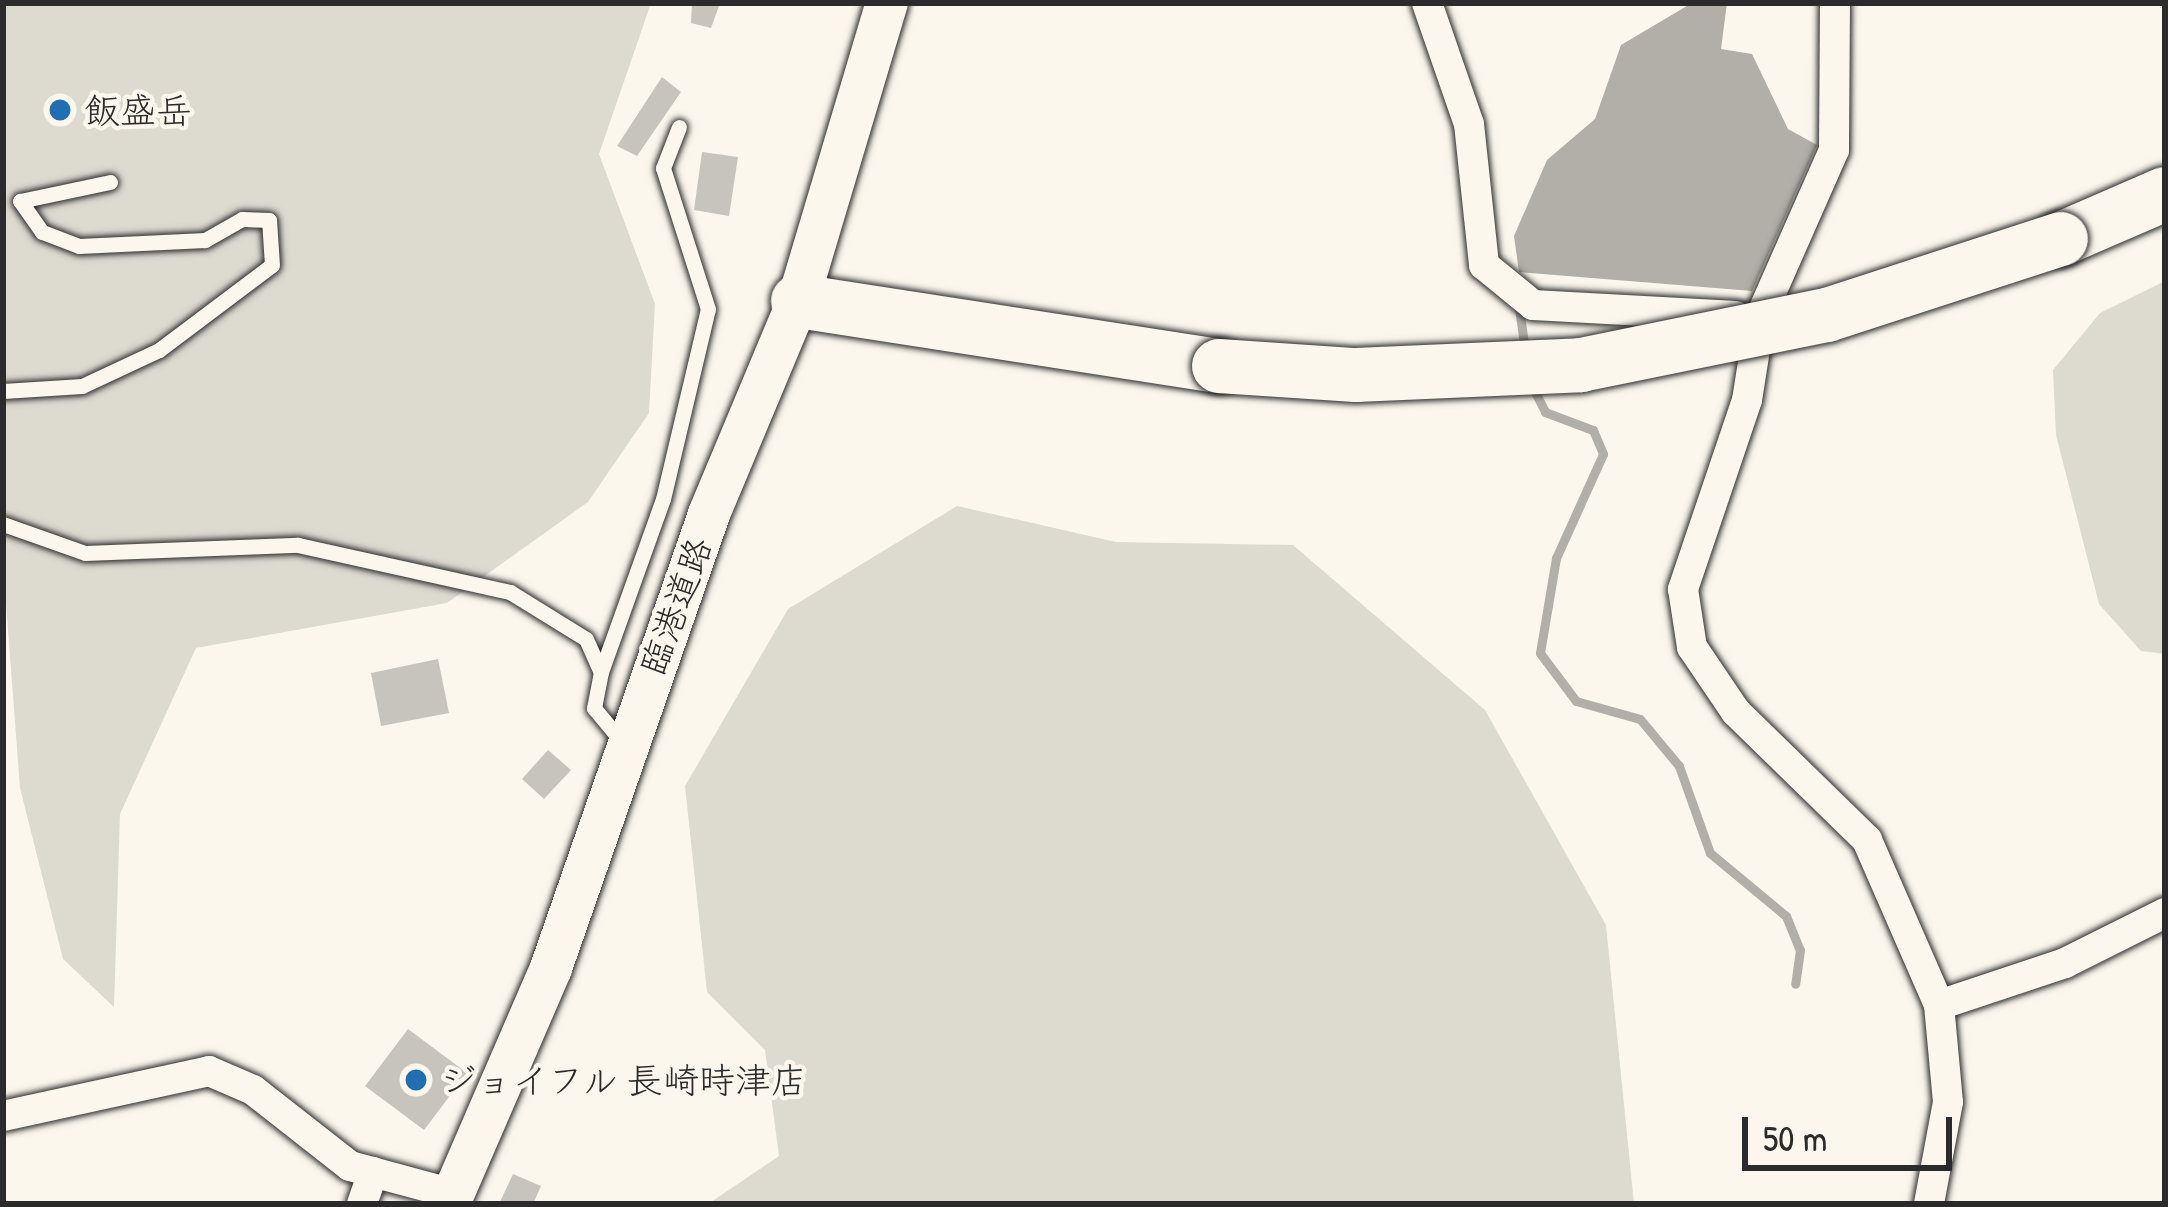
<!DOCTYPE html>
<html>
<head>
<meta charset="utf-8">
<style>
	body { margin:0 }
	#map { position:relative; width:2168px; height:1207px; overflow:hidden; background:#fbf7ec; font-family:"Patrick Hand","Klee One",sans-serif }
	div>[style] { position:absolute }
	.green>* { inset:0; background:#dddad0 }
	.water>* { inset:0; background:#b1afa7 }
	.stream>* { height:9px; margin:-4.5px; padding:0 4.5px; transform-origin:4.5px; border-radius:4.5px; background:#b1afa7 }
	.building>* { inset:0; background:#c7c4bc }
	.roads { filter:drop-shadow(0 0 3px #2b2b2b) drop-shadow(0 0 3px #2b2b2b) }
	.lane>* { height:15px; margin:-7.5px; padding:0 7.5px; transform-origin:7.5px; border-radius:7.5px; background:#fbf7ec }
	.street>* { height:30px; margin:-15px; padding:0 15px; transform-origin:15px; border-radius:15px; background:#fbf7ec }
	.secondary>* { height:42px; margin:-21px; padding:0 21px; transform-origin:21px; border-radius:21px; background:#fbf7ec }
	.highway>* { height:54px; margin:-27px; padding:0 27px; transform-origin:27px; border-radius:27px; background:#fbf7ec }
	.bridges { filter:drop-shadow(0 0 3px #2b2b2b) drop-shadow(0 0 3px #2b2b2b) }
	.highway-bridge>* { height:54px; margin:-27px; padding:0 27px; transform-origin:27px; border-radius:27px; background:#fbf7ec }
	.dots>* { width:33px; height:33px; translate:-50% -50%; box-sizing:border-box; border:6px solid #fbf7ec; border-radius:50% }
	span { translate:-50% -50%; white-space:nowrap; text-align:center; line-height:1.15; -webkit-text-stroke:9px #fbf7ec; paint-order:stroke }
	.poi-label { font-size:36px; color:#2b2b2b }
	.left { translate:0 -50%; text-align:left }
	.street-label { font-size:36px; color:#2b2b2b }
	.frame { position:absolute; inset:0; border:6px solid #2b2b2b; pointer-events:none }
	.scale { position:absolute; left:1742px; top:1117px; width:210px; height:54px; box-sizing:border-box; border:6px solid #2b2b2b; border-top:0; padding-left:15px; font-size:36px; line-height:42px; white-space:nowrap; color:#2b2b2b; -webkit-text-stroke:9px #fbf7ec; paint-order:stroke }
</style>
</head>
<body>
<div id="map">
	<div class="green">
		<div style="clip-path:polygon(3px 3px,651px 3px,599px 154px,655px 304px,649px 413px,588px 502px,447px 603px,196px 648px,120px 814px,114px 1007px,63px 959px,20px 788px,3px 564px)"></div>
		<div style="clip-path:polygon(2165px 281px,2165px 654px,2141px 651px,2099px 604px,2056px 435px,2053px 370px,2100px 313px)"></div>
		<div style="clip-path:polygon(957px 506px,1116px 542px,1293px 545px,1485px 710px,1606px 925px,1634px 1204px,708px 1204px,779px 1156px,765px 1050px,707px 992px,685px 786px,788px 609px)"></div>
	</div>
	<div class="water">
		<div style="clip-path:polygon(1692px 3px,1727px 3px,1721px 49px,1752px 54px,1788px 129px,1817px 145px,1752px 291px,1519px 272px,1514px 236px,1547px 160px,1595px 119px,1621px 45px)"></div>
	</div>
	<div class="stream">
		<div style="left:1518px;top:301px;width:49px;rotate:81.9deg"></div>
		<div style="left:1531px;top:384px;width:31px;rotate:63deg"></div>
		<div style="left:1545px;top:412px;width:51px;rotate:20.6deg"></div>
		<div style="left:1593px;top:430px;width:26px;rotate:67deg"></div>
		<div style="left:1603px;top:454px;width:114px;rotate:114.3deg"></div>
		<div style="left:1556px;top:558px;width:96px;rotate:99.6deg"></div>
		<div style="left:1540px;top:653px;width:60px;rotate:53.1deg"></div>
		<div style="left:1576px;top:701px;width:66px;rotate:15.7deg"></div>
		<div style="left:1640px;top:719px;width:61px;rotate:50.3deg"></div>
		<div style="left:1679px;top:766px;width:92px;rotate:70.4deg"></div>
		<div style="left:1710px;top:853px;width:99px;rotate:39.7deg"></div>
		<div style="left:1786px;top:916px;width:37px;rotate:68deg"></div>
		<div style="left:1800px;top:950px;width:34px;rotate:98deg"></div>
	</div>
	<div class="building">
		<div style="clip-path:polygon(692px 3px,720px 3px,711px 28px,691px 23px)"></div>
		<div style="clip-path:polygon(662px 77px,681px 92px,637px 156px,617px 146px)"></div>
		<div style="clip-path:polygon(702px 152px,738px 157px,729px 216px,694px 210px)"></div>
		<div style="clip-path:polygon(438px 659px,449px 713px,381px 726px,371px 673px)"></div>
		<div style="clip-path:polygon(548px 750px,571px 770px,544px 799px,522px 779px)"></div>
		<div style="clip-path:polygon(408px 1029px,467px 1073px,424px 1130px,365px 1086px)"></div>
		<div style="clip-path:polygon(513px 1174px,541px 1186px,533px 1204px,499px 1204px)"></div>
	</div>
	<div class="roads">
		<div class="lane">
			<div style="left:3px;top:391px;width:79px;rotate:-3.6deg"></div>
			<div style="left:82px;top:386px;width:85px;rotate:-25.1deg"></div>
			<div style="left:159px;top:350px;width:141px;rotate:-37deg"></div>
			<div style="left:272px;top:265px;width:45px;rotate:-93.8deg"></div>
			<div style="left:269px;top:220px;width:27px;rotate:-178deg"></div>
			<div style="left:242px;top:219px;width:43px;rotate:150.4deg"></div>
			<div style="left:205px;top:240px;width:126px;rotate:177.3deg"></div>
			<div style="left:79px;top:246px;width:40px;rotate:-159deg"></div>
			<div style="left:42px;top:232px;width:38px;rotate:-125deg"></div>
			<div style="left:20px;top:201px;width:92px;rotate:-11.9deg"></div>
			<div style="left:3px;top:524px;width:87px;rotate:19.5deg"></div>
			<div style="left:85px;top:553px;width:213px;rotate:-2.2deg"></div>
			<div style="left:298px;top:545px;width:217px;rotate:12.5deg"></div>
			<div style="left:510px;top:592px;width:89px;rotate:31.7deg"></div>
			<div style="left:586px;top:639px;width:36px;rotate:66deg"></div>
			<div style="left:601px;top:672px;width:37px;rotate:101deg"></div>
			<div style="left:594px;top:708px;width:45px;rotate:50.4deg"></div>
			<div style="left:601px;top:672px;width:184px;rotate:-70.3deg"></div>
			<div style="left:663px;top:499px;width:195px;rotate:-76.7deg"></div>
			<div style="left:708px;top:309px;width:148px;rotate:-107.7deg"></div>
			<div style="left:663px;top:168px;width:44px;rotate:-68.7deg"></div>
		</div>
		<div class="street">
			<div style="left:1427px;top:3px;width:128px;rotate:70.9deg"></div>
			<div style="left:1469px;top:124px;width:142px;rotate:83.9deg"></div>
			<div style="left:1484px;top:265px;width:63px;rotate:39.2deg"></div>
			<div style="left:1533px;top:305px;width:203px;rotate:3.1deg"></div>
			<div style="left:1835px;top:3px;width:147px;rotate:90.4deg"></div>
			<div style="left:1834px;top:150px;width:184px;rotate:113.8deg"></div>
			<div style="left:1760px;top:318px;width:83px;rotate:99deg"></div>
			<div style="left:1747px;top:400px;width:200px;rotate:108.7deg"></div>
			<div style="left:1683px;top:589px;width:59px;rotate:81.2deg"></div>
			<div style="left:1692px;top:647px;width:78px;rotate:55.9deg"></div>
			<div style="left:1736px;top:712px;width:183px;rotate:44.3deg"></div>
			<div style="left:1867px;top:840px;width:180px;rotate:66.4deg"></div>
			<div style="left:1939px;top:1005px;width:97px;rotate:84.7deg"></div>
			<div style="left:1948px;top:1102px;width:104px;rotate:100.6deg"></div>
			<div style="left:1939px;top:1005px;width:133px;rotate:-18.4deg"></div>
			<div style="left:2065px;top:963px;width:112px;rotate:-26.6deg"></div>
			<div style="left:3px;top:1116px;width:211px;rotate:-12.3deg"></div>
			<div style="left:209px;top:1071px;width:48px;rotate:23.4deg"></div>
			<div style="left:253px;top:1090px;width:123px;rotate:38.1deg"></div>
			<div style="left:350px;top:1166px;width:108px;rotate:15.1deg"></div>
			<div style="left:362px;top:1204px;width:34px;rotate:-71deg"></div>
		</div>
		<div class="secondary">
			<div style="left:449px;top:1204px;width:257px;rotate:-66.6deg"></div>
			<div style="left:551px;top:968px;width:481px;rotate:-70.8deg"></div>
			<div style="left:709px;top:514px;width:231px;rotate:-67.3deg"></div>
			<div style="left:798px;top:301px;width:311px;rotate:-73.4deg"></div>
		</div>
		<div class="highway">
			<div style="left:2061px;top:239px;width:113px;rotate:-23.4deg"></div>
			<div style="left:798px;top:301px;width:426px;rotate:8.8deg"></div>
		</div>
	</div>
	<div class="bridges">
		<div class="highway-bridge">
			<div style="left:1219px;top:366px;width:137px;rotate:3.8deg"></div>
			<div style="left:1356px;top:375px;width:225px;rotate:-2.5deg"></div>
			<div style="left:1581px;top:365px;width:251px;rotate:-11.5deg"></div>
			<div style="left:1827px;top:315px;width:246px;rotate:-18deg"></div>
		</div>
	</div>
	<div class="dots">
		<div style="left:60px;top:110px;background:#1f6fb2"></div>
		<div style="left:416px;top:1080px;background:#1f6fb2"></div>
	</div>
	<div class="poi-label">
		<span class="left" style="left:84px;top:110px">飯盛岳</span>
		<span class="left" style="left:440px;top:1080px">ジョイフル 長崎時津店</span>
	</div>
	<div class="street-label">
		<span style="left:675px;top:606px;rotate:-70deg">臨港道路</span>
	</div>
	<div class="frame"></div>
	<div class="scale">50 m</div>
</div>
</body>
</html>
